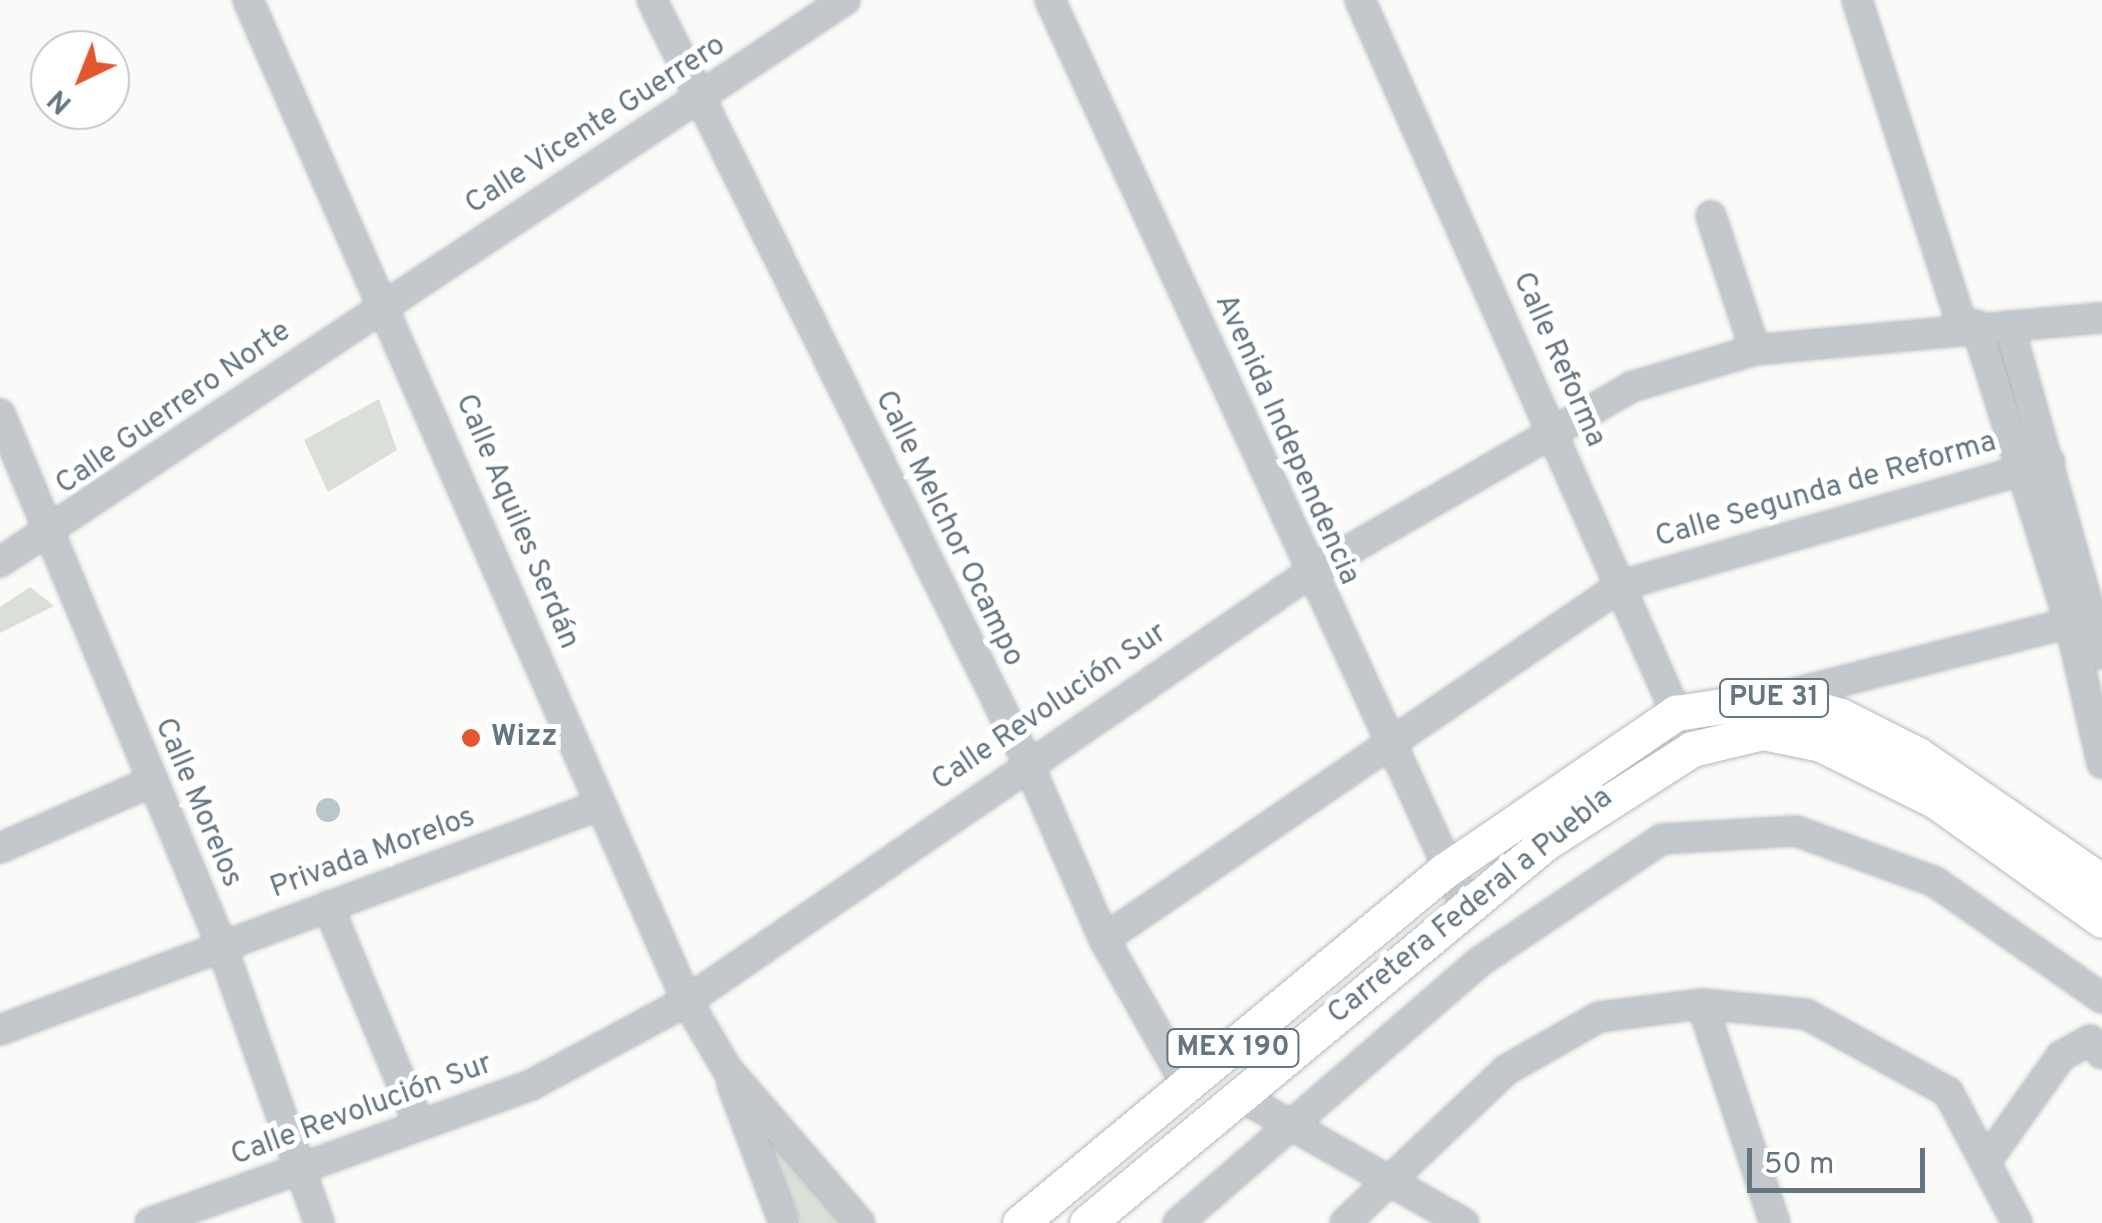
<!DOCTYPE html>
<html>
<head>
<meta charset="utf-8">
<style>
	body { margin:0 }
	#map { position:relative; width:2102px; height:1223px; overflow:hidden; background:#fafaf8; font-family:Overpass,sans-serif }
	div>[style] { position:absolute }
	.green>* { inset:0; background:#dadfd7 }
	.water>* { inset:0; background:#bbc7cb }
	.round { border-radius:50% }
	.roads { filter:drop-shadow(0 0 2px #b5babe) drop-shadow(0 0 2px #b5babe) }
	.minor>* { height:28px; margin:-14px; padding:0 14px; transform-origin:14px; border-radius:14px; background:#c3c8cc }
	.major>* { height:35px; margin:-17.5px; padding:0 17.5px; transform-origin:17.5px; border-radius:17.5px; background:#fff }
	.dots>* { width:28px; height:28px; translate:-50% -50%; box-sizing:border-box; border:5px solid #fff; border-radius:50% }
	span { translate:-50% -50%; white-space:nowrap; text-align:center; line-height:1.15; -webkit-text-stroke:10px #fff; paint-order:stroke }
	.shield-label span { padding:2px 8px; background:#fff; border:2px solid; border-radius:8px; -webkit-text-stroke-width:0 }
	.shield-label { font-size:28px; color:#657683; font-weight:700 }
	.street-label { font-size:30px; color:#657683 }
	.poi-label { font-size:30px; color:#657683; font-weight:700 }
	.left { translate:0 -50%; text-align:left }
	.north { position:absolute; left:30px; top:30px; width:100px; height:100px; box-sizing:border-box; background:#fff; border:2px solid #c1c8cd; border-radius:50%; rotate:223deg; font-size:28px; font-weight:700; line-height:40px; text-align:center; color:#657683 }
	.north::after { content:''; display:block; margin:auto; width:35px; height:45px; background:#e4572e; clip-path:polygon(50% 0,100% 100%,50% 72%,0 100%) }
	.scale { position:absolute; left:1747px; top:1148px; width:178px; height:45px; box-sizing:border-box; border:5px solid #657683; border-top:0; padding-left:12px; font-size:30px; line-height:35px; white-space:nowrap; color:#657683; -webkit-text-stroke:8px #fff; paint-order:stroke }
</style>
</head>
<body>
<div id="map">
	<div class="green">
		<div style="clip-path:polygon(379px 399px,397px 450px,328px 492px,304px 440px)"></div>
		<div style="clip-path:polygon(30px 587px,54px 606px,0 633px,0 607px)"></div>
		<div style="clip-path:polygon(751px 1108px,849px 1223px,801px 1223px)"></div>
	</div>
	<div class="water">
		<div class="round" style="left:316px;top:798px;width:24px;height:24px"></div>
	</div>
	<div class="roads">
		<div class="minor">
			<div style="left:248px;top:0;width:1093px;rotate:66.32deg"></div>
			<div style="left:687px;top:1001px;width:79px;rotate:59.5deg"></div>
			<div style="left:727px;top:1069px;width:203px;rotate:49.2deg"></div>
			<div style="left:652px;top:0;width:848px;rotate:63.77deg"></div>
			<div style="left:1027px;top:761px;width:194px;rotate:66.6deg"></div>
			<div style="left:1104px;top:939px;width:169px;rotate:60.5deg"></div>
			<div style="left:1050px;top:0;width:997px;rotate:65.34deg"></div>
			<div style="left:1360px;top:0;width:819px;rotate:66.09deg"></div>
			<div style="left:1857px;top:0;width:342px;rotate:72.1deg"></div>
			<div style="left:1711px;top:216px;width:141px;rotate:71.8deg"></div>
			<div style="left:1976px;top:325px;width:312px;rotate:72.5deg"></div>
			<div style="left:2070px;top:623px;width:144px;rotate:77.1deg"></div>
			<div style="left:2009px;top:326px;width:341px;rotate:74.2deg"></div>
			<div style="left:0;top:414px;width:574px;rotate:67.36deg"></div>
			<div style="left:221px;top:944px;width:296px;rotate:70.6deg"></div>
			<div style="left:0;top:562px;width:1015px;rotate:-33.63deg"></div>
			<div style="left:1775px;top:698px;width:321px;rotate:-14.3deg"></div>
			<div style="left:0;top:848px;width:167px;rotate:-23.6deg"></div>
			<div style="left:328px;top:906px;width:237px;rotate:67.4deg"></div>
			<div style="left:1104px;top:939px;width:627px;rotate:-34.35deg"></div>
			<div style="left:1622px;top:585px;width:445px;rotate:-16deg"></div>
			<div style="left:1702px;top:1004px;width:231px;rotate:71.6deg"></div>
			<div style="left:0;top:1030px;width:641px;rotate:-20.56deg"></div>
			<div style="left:732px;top:1084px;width:148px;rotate:69.5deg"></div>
			<div style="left:1240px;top:1096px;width:257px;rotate:29.6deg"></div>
			<div style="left:1990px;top:1156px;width:123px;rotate:-54.6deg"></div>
			<div style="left:2061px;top:1056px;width:33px;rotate:-29deg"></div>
			<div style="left:2090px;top:1040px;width:18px;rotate:49deg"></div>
			<div style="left:150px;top:1223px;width:407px;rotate:-19.9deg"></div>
			<div style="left:533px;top:1084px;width:175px;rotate:-28.3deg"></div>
			<div style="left:687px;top:1001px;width:757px;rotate:-34.51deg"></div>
			<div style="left:1311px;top:572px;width:370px;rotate:-30deg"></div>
			<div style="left:1631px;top:387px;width:129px;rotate:-16.6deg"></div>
			<div style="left:1755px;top:350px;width:348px;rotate:-5.3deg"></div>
			<div style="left:1178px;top:1223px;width:398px;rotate:-40.9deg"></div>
			<div style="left:1479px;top:962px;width:220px;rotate:-33.9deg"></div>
			<div style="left:1662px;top:839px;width:134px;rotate:-3.4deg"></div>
			<div style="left:1796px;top:831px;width:148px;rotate:20.1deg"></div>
			<div style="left:1935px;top:882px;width:203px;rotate:34.8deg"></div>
			<div style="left:1345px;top:1223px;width:222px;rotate:-43.5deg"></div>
			<div style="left:1506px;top:1070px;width:107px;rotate:-29.7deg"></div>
			<div style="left:1599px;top:1017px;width:104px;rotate:-7.2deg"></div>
			<div style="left:1702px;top:1004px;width:104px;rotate:5.5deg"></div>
			<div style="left:1806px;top:1014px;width:162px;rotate:28.8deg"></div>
			<div style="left:1948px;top:1092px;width:148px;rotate:62.2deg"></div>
		</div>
		<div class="major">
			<div style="left:1020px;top:1223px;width:551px;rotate:-39.7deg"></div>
			<div style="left:1444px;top:871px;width:281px;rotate:-34.3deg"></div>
			<div style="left:1676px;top:713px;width:100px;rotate:-8.6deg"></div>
			<div style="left:1775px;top:698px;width:68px;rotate:15.3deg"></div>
			<div style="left:1841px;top:716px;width:86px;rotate:26.9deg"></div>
			<div style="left:1918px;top:755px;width:224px;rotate:34.6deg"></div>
			<div style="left:1087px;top:1223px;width:595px;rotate:-39.68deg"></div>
			<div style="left:1545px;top:843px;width:174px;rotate:-32.6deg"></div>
			<div style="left:1692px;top:749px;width:73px;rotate:-13.5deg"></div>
			<div style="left:1763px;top:732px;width:59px;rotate:11.7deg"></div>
			<div style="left:1821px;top:744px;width:128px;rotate:26.4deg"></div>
			<div style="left:1936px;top:801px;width:204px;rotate:35.6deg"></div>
		</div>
	</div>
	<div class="dots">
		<div style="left:471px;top:738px;background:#e4572e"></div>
	</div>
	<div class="shield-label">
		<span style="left:1774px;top:698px">PUE 31</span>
		<span style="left:1233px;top:1048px">MEX 190</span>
	</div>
	<div class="street-label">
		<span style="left:596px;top:126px;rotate:-33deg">Calle Vicente Guerrero</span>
		<span style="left:1558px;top:360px;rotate:66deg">Calle Reforma</span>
		<span style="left:174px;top:409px;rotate:-35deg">Calle Guerrero Norte</span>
		<span style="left:1286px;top:440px;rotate:66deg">Avenida Independencia</span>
		<span style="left:1826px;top:491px;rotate:-16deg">Calle Segunda de Reforma</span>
		<span style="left:516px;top:522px;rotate:67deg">Calle Aquiles Serdán</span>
		<span style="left:948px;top:529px;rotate:64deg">Calle Melchor Ocampo</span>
		<span style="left:1050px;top:708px;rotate:-34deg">Calle Revolución Sur</span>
		<span style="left:197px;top:803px;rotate:67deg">Calle Morelos</span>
		<span style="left:373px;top:854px;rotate:-20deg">Privada Morelos</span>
		<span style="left:1471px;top:907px;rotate:-39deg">Carretera Federal a Puebla</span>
		<span style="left:362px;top:1111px;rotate:-20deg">Calle Revolución Sur</span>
	</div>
	<div class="poi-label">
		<span class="left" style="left:491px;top:738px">Wizz</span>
	</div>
	<div class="north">N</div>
	<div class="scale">50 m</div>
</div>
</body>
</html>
